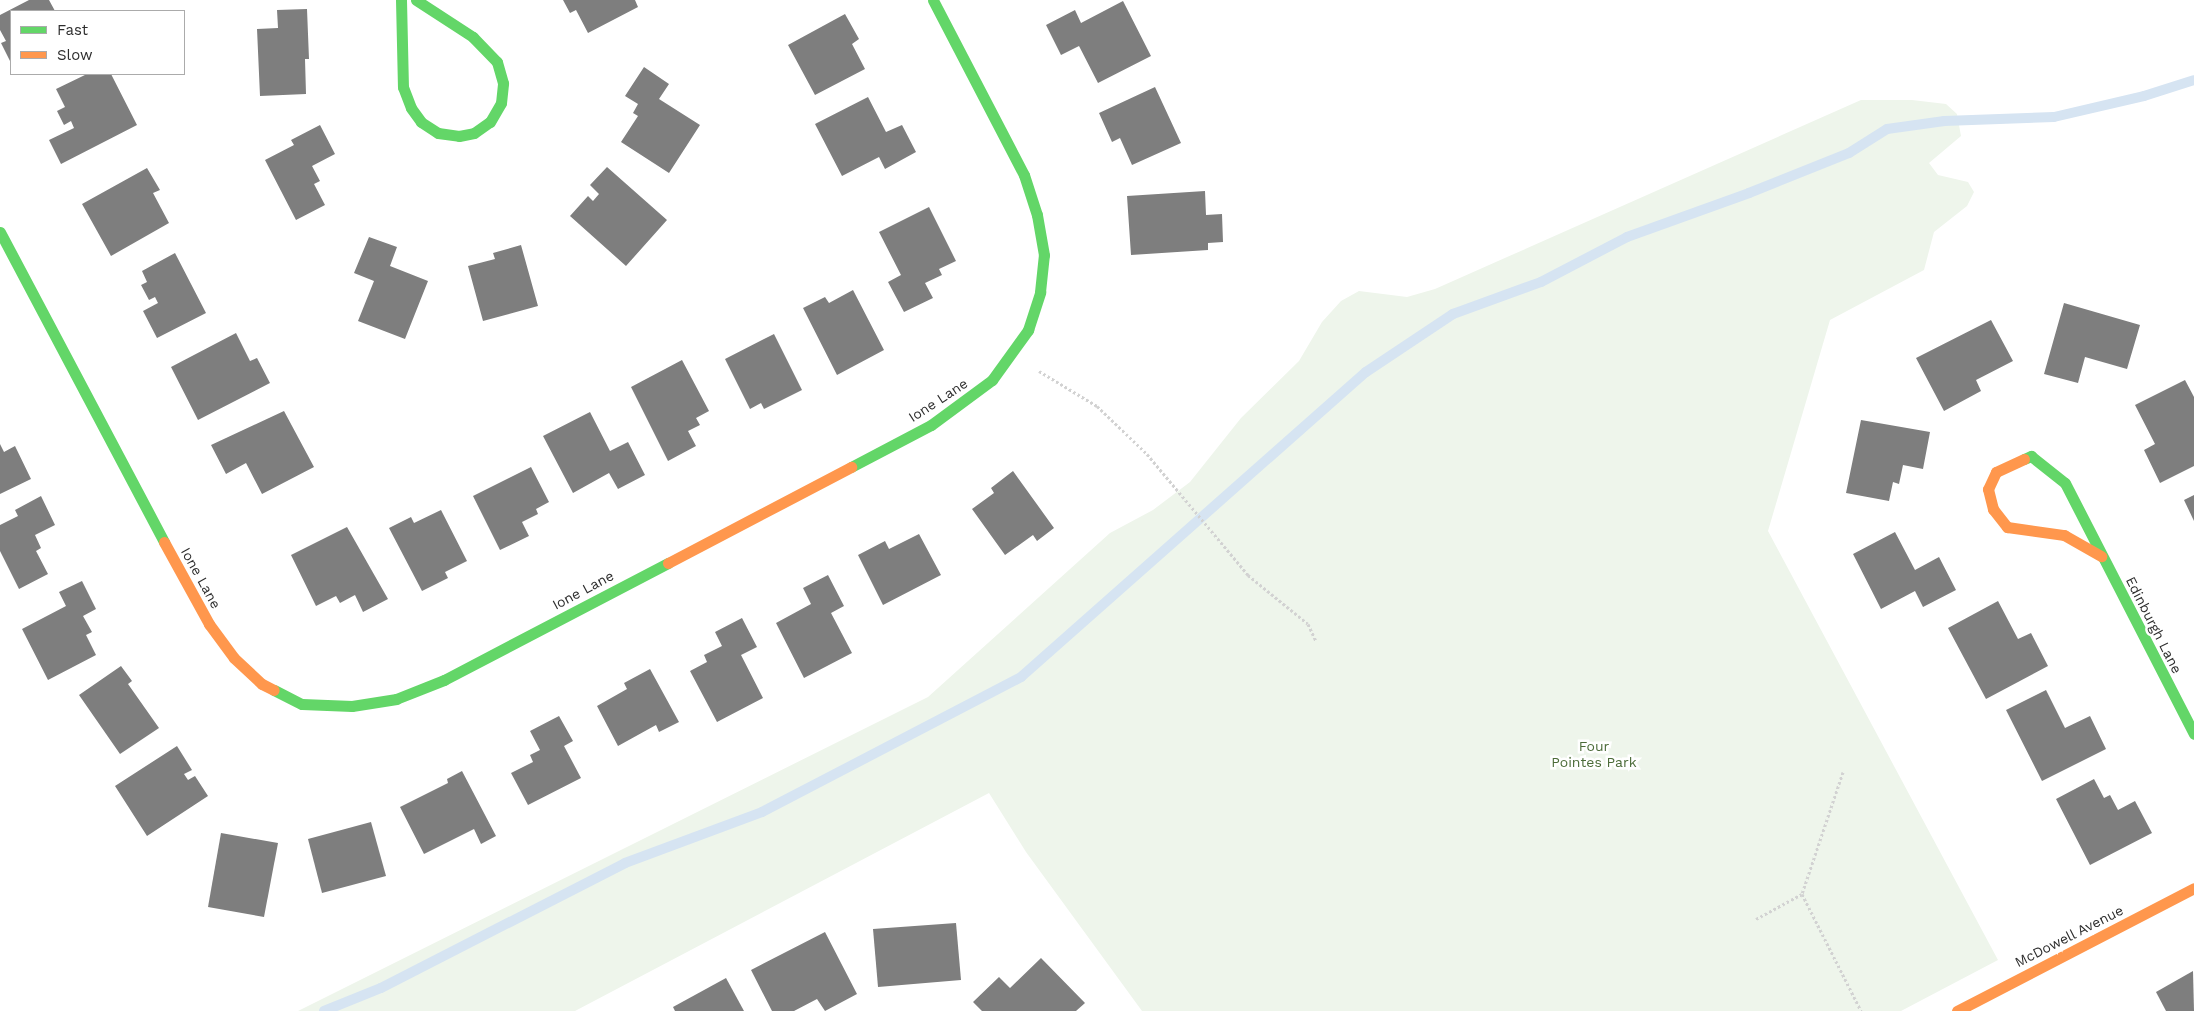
<!DOCTYPE html>
<html>
<head>
<meta charset="utf-8">
<style>
	body { margin:0 }
	#map { position:relative; width:2194px; height:1011px; overflow:hidden; background:#fff; font-family:"Work Sans",sans-serif }
	div>[style] { position:absolute }
	.green>* { inset:0; background:#eef5eb }
	.stream>* { height:10px; margin:-5px; padding:0 5px; transform-origin:5px; border-radius:5px; background:#d6e4f2 }
	.building>* { inset:0; background:#7e7e7e }
	.path>* { height:3px; margin-top:-1.5px; transform-origin:0; background:repeating-linear-gradient(90deg,#d2d2d2 0 2.5px,transparent 0 5px) }
	.fast>* { height:11px; margin:-5.5px; padding:0 5.5px; transform-origin:5.5px; border-radius:5.5px; background:#63d668 }
	.slow>* { height:11px; margin:-5.5px; padding:0 5.5px; transform-origin:5.5px; border-radius:5.5px; background:#ff974d }
	span { translate:-50% -50%; white-space:nowrap; text-align:center; line-height:1.15; -webkit-text-stroke:5px #fff; paint-order:stroke }
	.street-label { font-size:14px; color:#2d2d2d }
	.park-label { font-size:14px; color:#4b6b38 }
	.legend { position:absolute; left:10px; top:10px; width:175px; height:65px; box-sizing:border-box; background:#fff; border:1px solid #ababab; margin:0; padding:6px 9px; list-style:none; font-size:15px; color:#2d2d2d }
	.legend li { display:flex; align-items:center; gap:10px; height:25px }
	.legend b { width:25px; border:1px solid #ababab }
</style>
</head>
<body>
<div id="map">
	<div class="green">
		<div style="clip-path:polygon(1861px 100px,1912px 100px,1946px 104px,1957px 114px,1961px 136px,1929px 163px,1938px 175px,1968px 182px,1974px 192px,1967px 206px,1934px 232px,1924px 270px,1830px 320px,1768px 531px,1998px 960px,1901px 1011px,1142px 1011px,1026px 852px,989px 793px,575px 1011px,298px 1011px,928px 697px,1110px 533px,1153px 510px,1190px 482px,1241px 418px,1299px 361px,1322px 322px,1341px 301px,1359px 291px,1407px 297px,1435px 289px)"></div>
	</div>
	<div class="stream">
		<div style="left:324px;top:1011px;width:61px;rotate:-22deg"></div>
		<div style="left:381px;top:988px;width:274px;rotate:-27.1deg"></div>
		<div style="left:625px;top:863px;width:146px;rotate:-20.4deg"></div>
		<div style="left:762px;top:812px;width:292px;rotate:-27.5deg"></div>
		<div style="left:1021px;top:677px;width:460px;rotate:-41.5deg"></div>
		<div style="left:1366px;top:372px;width:105px;rotate:-33.7deg"></div>
		<div style="left:1453px;top:314px;width:94px;rotate:-20deg"></div>
		<div style="left:1541px;top:282px;width:97px;rotate:-27.6deg"></div>
		<div style="left:1627px;top:237px;width:130px;rotate:-19.8deg"></div>
		<div style="left:1749px;top:193px;width:108px;rotate:-21.8deg"></div>
		<div style="left:1849px;top:153px;width:45px;rotate:-32.3deg"></div>
		<div style="left:1887px;top:129px;width:58px;rotate:-8deg"></div>
		<div style="left:1944px;top:121px;width:110px;rotate:-2.1deg"></div>
		<div style="left:2054px;top:117px;width:92px;rotate:-13.1deg"></div>
		<div style="left:2144px;top:96px;width:52px;rotate:-17.7deg"></div>
	</div>
	<div class="building">
		<div style="clip-path:polygon(29px 0,49px 0,55px 11px,11px 11px,11px 63px,1px 43px,6px 41px,0 30px,0 15px)"></div>
		<div style="clip-path:polygon(563px 0,635px 0,638px 7px,588px 33px,576px 10px,570px 13px)"></div>
		<div style="clip-path:polygon(1123px 1px,1151px 56px,1098px 83px,1079px 46px,1061px 55px,1046px 25px,1075px 10px,1081px 23px)"></div>
		<div style="clip-path:polygon(307px 9px,309px 59px,305px 59px,306px 94px,260px 96px,257px 29px,278px 28px,277px 10px)"></div>
		<div style="clip-path:polygon(845px 14px,859px 39px,852px 44px,865px 69px,815px 95px,788px 45px)"></div>
		<div style="clip-path:polygon(644px 67px,669px 84px,659px 99px,700px 125px,669px 173px,621px 142px,638px 116px,633px 113px,638px 104px,625px 96px)"></div>
		<div style="clip-path:polygon(87px 74px,111px 74px,137px 125px,61px 164px,49px 140px,74px 128px,71px 121px,64px 125px,57px 111px,65px 107px,56px 89px)"></div>
		<div style="clip-path:polygon(1155px 87px,1181px 143px,1132px 165px,1120px 138px,1112px 142px,1099px 113px)"></div>
		<div style="clip-path:polygon(868px 97px,886px 132px,902px 125px,916px 152px,885px 169px,879px 157px,842px 176px,815px 124px)"></div>
		<div style="clip-path:polygon(320px 125px,335px 154px,312px 166px,320px 181px,314px 184px,325px 205px,296px 220px,265px 160px,294px 145px,291px 140px)"></div>
		<div style="clip-path:polygon(607px 167px,667px 220px,626px 266px,570px 216px,588px 196px,593px 201px,599px 194px,590px 185px)"></div>
		<div style="clip-path:polygon(147px 168px,160px 190px,153px 193px,169px 223px,111px 256px,82px 204px)"></div>
		<div style="clip-path:polygon(1205px 191px,1206px 215px,1222px 214px,1223px 242px,1208px 243px,1208px 250px,1131px 255px,1127px 196px)"></div>
		<div style="clip-path:polygon(929px 207px,956px 261px,939px 269px,942px 275px,925px 283px,933px 298px,904px 312px,888px 282px,901px 275px,879px 232px)"></div>
		<div style="clip-path:polygon(369px 237px,397px 247px,390px 266px,428px 281px,405px 339px,358px 321px,374px 281px,354px 273px)"></div>
		<div style="clip-path:polygon(521px 245px,538px 306px,483px 321px,468px 266px,495px 259px,493px 253px)"></div>
		<div style="clip-path:polygon(175px 253px,206px 313px,157px 338px,143px 311px,158px 303px,155px 297px,149px 300px,141px 285px,147px 282px,142px 271px)"></div>
		<div style="clip-path:polygon(853px 290px,884px 350px,837px 375px,803px 308px,825px 297px,829px 303px)"></div>
		<div style="clip-path:polygon(2064px 303px,2140px 325px,2127px 369px,2085px 357px,2078px 383px,2044px 374px)"></div>
		<div style="clip-path:polygon(1991px 320px,2013px 361px,1976px 380px,1981px 391px,1944px 411px,1916px 358px)"></div>
		<div style="clip-path:polygon(236px 333px,250px 361px,257px 358px,270px 383px,198px 420px,171px 367px)"></div>
		<div style="clip-path:polygon(774px 334px,802px 390px,764px 409px,761px 403px,750px 409px,725px 359px)"></div>
		<div style="clip-path:polygon(682px 360px,709px 411px,696px 418px,700px 425px,688px 431px,696px 446px,668px 461px,631px 387px)"></div>
		<div style="clip-path:polygon(2185px 380px,2194px 397px,2194px 466px,2160px 483px,2144px 450px,2155px 444px,2135px 405px)"></div>
		<div style="clip-path:polygon(284px 411px,314px 467px,262px 494px,246px 463px,226px 474px,211px 445px)"></div>
		<div style="clip-path:polygon(590px 412px,610px 451px,628px 442px,645px 475px,618px 489px,609px 473px,573px 493px,543px 436px)"></div>
		<div style="clip-path:polygon(1861px 420px,1930px 432px,1923px 469px,1903px 465px,1899px 484px,1893px 482px,1889px 501px,1846px 493px)"></div>
		<div style="clip-path:polygon(0 444px,4px 452px,15px 446px,31px 479px,0 494px)"></div>
		<div style="clip-path:polygon(531px 467px,549px 502px,536px 509px,538px 514px,522px 522px,529px 536px,500px 550px,473px 496px)"></div>
		<div style="clip-path:polygon(1013px 471px,1054px 528px,1037px 541px,1033px 535px,1005px 555px,972px 509px,994px 493px,991px 488px)"></div>
		<div style="clip-path:polygon(2194px 495px,2194px 521px,2184px 500px)"></div>
		<div style="clip-path:polygon(41px 496px,55px 525px,35px 535px,41px 548px,36px 551px,48px 574px,19px 589px,0 551px,0 525px,18px 516px,15px 510px)"></div>
		<div style="clip-path:polygon(441px 510px,467px 561px,445px 572px,448px 578px,422px 591px,389px 528px,411px 517px,414px 523px)"></div>
		<div style="clip-path:polygon(347px 527px,388px 599px,363px 612px,355px 595px,340px 603px,336px 596px,316px 606px,291px 555px)"></div>
		<div style="clip-path:polygon(1895px 532px,1915px 570px,1939px 557px,1956px 590px,1923px 607px,1915px 591px,1881px 609px,1853px 554px)"></div>
		<div style="clip-path:polygon(919px 534px,941px 575px,883px 605px,858px 555px,885px 541px,889px 549px)"></div>
		<div style="clip-path:polygon(828px 575px,844px 606px,831px 613px,852px 653px,804px 678px,776px 623px,811px 604px,803px 588px)"></div>
		<div style="clip-path:polygon(82px 581px,96px 609px,83px 616px,92px 632px,86px 635px,96px 655px,48px 680px,22px 629px,66px 606px,59px 592px)"></div>
		<div style="clip-path:polygon(1998px 601px,2018px 639px,2031px 633px,2048px 666px,1986px 699px,1948px 628px)"></div>
		<div style="clip-path:polygon(742px 618px,757px 647px,741px 655px,763px 698px,717px 722px,690px 671px,707px 662px,704px 655px,722px 646px,715px 632px)"></div>
		<div style="clip-path:polygon(121px 666px,132px 681px,128px 684px,159px 728px,120px 754px,79px 695px)"></div>
		<div style="clip-path:polygon(650px 669px,679px 722px,659px 732px,656px 725px,618px 746px,597px 706px,627px 689px,624px 683px)"></div>
		<div style="clip-path:polygon(2046px 690px,2065px 728px,2090px 716px,2106px 749px,2042px 781px,2006px 710px)"></div>
		<div style="clip-path:polygon(559px 716px,573px 741px,564px 746px,581px 778px,528px 805px,511px 773px,533px 762px,530px 755px,540px 750px,530px 731px)"></div>
		<div style="clip-path:polygon(177px 746px,192px 770px,184px 774px,188px 780px,195px 776px,208px 796px,147px 836px,115px 786px)"></div>
		<div style="clip-path:polygon(462px 771px,496px 836px,481px 844px,474px 829px,424px 854px,400px 807px,448px 783px,447px 779px)"></div>
		<div style="clip-path:polygon(2094px 779px,2104px 798px,2110px 795px,2118px 810px,2135px 801px,2152px 833px,2090px 865px,2056px 799px)"></div>
		<div style="clip-path:polygon(371px 822px,386px 876px,322px 893px,308px 839px)"></div>
		<div style="clip-path:polygon(221px 833px,278px 843px,264px 917px,208px 907px)"></div>
		<div style="clip-path:polygon(956px 923px,961px 980px,878px 987px,873px 929px)"></div>
		<div style="clip-path:polygon(825px 932px,857px 994px,825px 1011px,817px 999px,794px 1011px,772px 1011px,751px 970px)"></div>
		<div style="clip-path:polygon(1041px 958px,1085px 1003px,1076px 1011px,982px 1011px,973px 1002px,999px 977px,1010px 988px)"></div>
		<div style="clip-path:polygon(2193px 971px,2194px 1011px,2166px 1011px,2156px 992px)"></div>
		<div style="clip-path:polygon(726px 978px,744px 1011px,675px 1011px,673px 1007px)"></div>
	</div>
	<div class="path">
		<div style="left:1039px;top:371px;width:68px;rotate:31.1deg"></div>
		<div style="left:1097px;top:406px;width:69px;rotate:43.8deg"></div>
		<div style="left:1147px;top:454px;width:158px;rotate:50.1deg"></div>
		<div style="left:1248px;top:575px;width:77px;rotate:39.2deg"></div>
		<div style="left:1308px;top:624px;width:19px;rotate:65deg"></div>
		<div style="left:1843px;top:772px;width:129px;rotate:108.6deg"></div>
		<div style="left:1802px;top:894px;width:131px;rotate:63.2deg"></div>
		<div style="left:1756px;top:919px;width:52px;rotate:-28.5deg"></div>
	</div>
	<div class="fast">
		<div style="left:401px;top:0;width:87px;rotate:88.7deg"></div>
		<div style="left:403px;top:87px;width:22px;rotate:69deg"></div>
		<div style="left:411px;top:108px;width:17px;rotate:54deg"></div>
		<div style="left:421px;top:122px;width:20px;rotate:33deg"></div>
		<div style="left:438px;top:133px;width:21px;rotate:8deg"></div>
		<div style="left:459px;top:136px;width:15px;rotate:-11deg"></div>
		<div style="left:474px;top:133px;width:19px;rotate:-35deg"></div>
		<div style="left:490px;top:122px;width:22px;rotate:-60deg"></div>
		<div style="left:501px;top:103px;width:20px;rotate:-84deg"></div>
		<div style="left:503px;top:83px;width:22px;rotate:-106deg"></div>
		<div style="left:497px;top:62px;width:35px;rotate:-134deg"></div>
		<div style="left:473px;top:37px;width:68px;rotate:-147deg"></div>
		<div style="left:0;top:232px;width:351px;rotate:62.1deg"></div>
		<div style="left:2024px;top:459px;width:8px;rotate:-23deg"></div>
		<div style="left:2031px;top:456px;width:43px;rotate:38.5deg"></div>
		<div style="left:2065px;top:483px;width:282px;rotate:62.8deg"></div>
		<div style="left:851px;top:467px;width:90px;rotate:-27.7deg"></div>
		<div style="left:931px;top:425px;width:76px;rotate:-36.4deg"></div>
		<div style="left:992px;top:380px;width:62px;rotate:-54.2deg"></div>
		<div style="left:1028px;top:330px;width:40px;rotate:-72deg"></div>
		<div style="left:1040px;top:292px;width:37px;rotate:-84deg"></div>
		<div style="left:1044px;top:255px;width:41px;rotate:-99.9deg"></div>
		<div style="left:1037px;top:215px;width:42px;rotate:-108deg"></div>
		<div style="left:1024px;top:175px;width:197px;rotate:-117.5deg"></div>
		<div style="left:274px;top:690px;width:31px;rotate:27deg"></div>
		<div style="left:302px;top:704px;width:50px;rotate:2.3deg"></div>
		<div style="left:352px;top:706px;width:45px;rotate:-9deg"></div>
		<div style="left:396px;top:699px;width:52px;rotate:-21.6deg"></div>
		<div style="left:444px;top:680px;width:253px;rotate:-27.6deg"></div>
	</div>
	<div class="slow">
		<div style="left:2024px;top:459px;width:31px;rotate:155deg"></div>
		<div style="left:1996px;top:472px;width:19px;rotate:115deg"></div>
		<div style="left:1988px;top:489px;width:21px;rotate:76deg"></div>
		<div style="left:1993px;top:509px;width:23px;rotate:52deg"></div>
		<div style="left:2007px;top:527px;width:58px;rotate:8deg"></div>
		<div style="left:2064px;top:535px;width:43px;rotate:29.6deg"></div>
		<div style="left:164px;top:542px;width:94px;rotate:61.2deg"></div>
		<div style="left:209px;top:624px;width:42px;rotate:53.7deg"></div>
		<div style="left:234px;top:658px;width:38px;rotate:43deg"></div>
		<div style="left:262px;top:684px;width:13px;rotate:27deg"></div>
		<div style="left:668px;top:563px;width:207px;rotate:-27.7deg"></div>
		<div style="left:1957px;top:1011px;width:267px;rotate:-27.4deg"></div>
	</div>
	<div class="street-label">
		<span style="left:938px;top:400px;rotate:-33deg">Ione Lane</span>
		<span style="left:201px;top:578px;rotate:61deg">Ione Lane</span>
		<span style="left:583px;top:590px;rotate:-28deg">Ione Lane</span>
		<span style="left:2154px;top:625px;rotate:63deg">Edinburgh Lane</span>
		<span style="left:2069px;top:936px;rotate:-27deg">McDowell Avenue</span>
	</div>
	<div class="park-label">
		<span style="left:1594px;top:754px">Four<br>Pointes Park</span>
	</div>
	<ul class="legend">
	<li><b style="height:6px;background:#63d668"></b>Fast</li>
	<li><b style="height:6px;background:#ff974d"></b>Slow</li>
	</ul>
</div>
</body>
</html>
